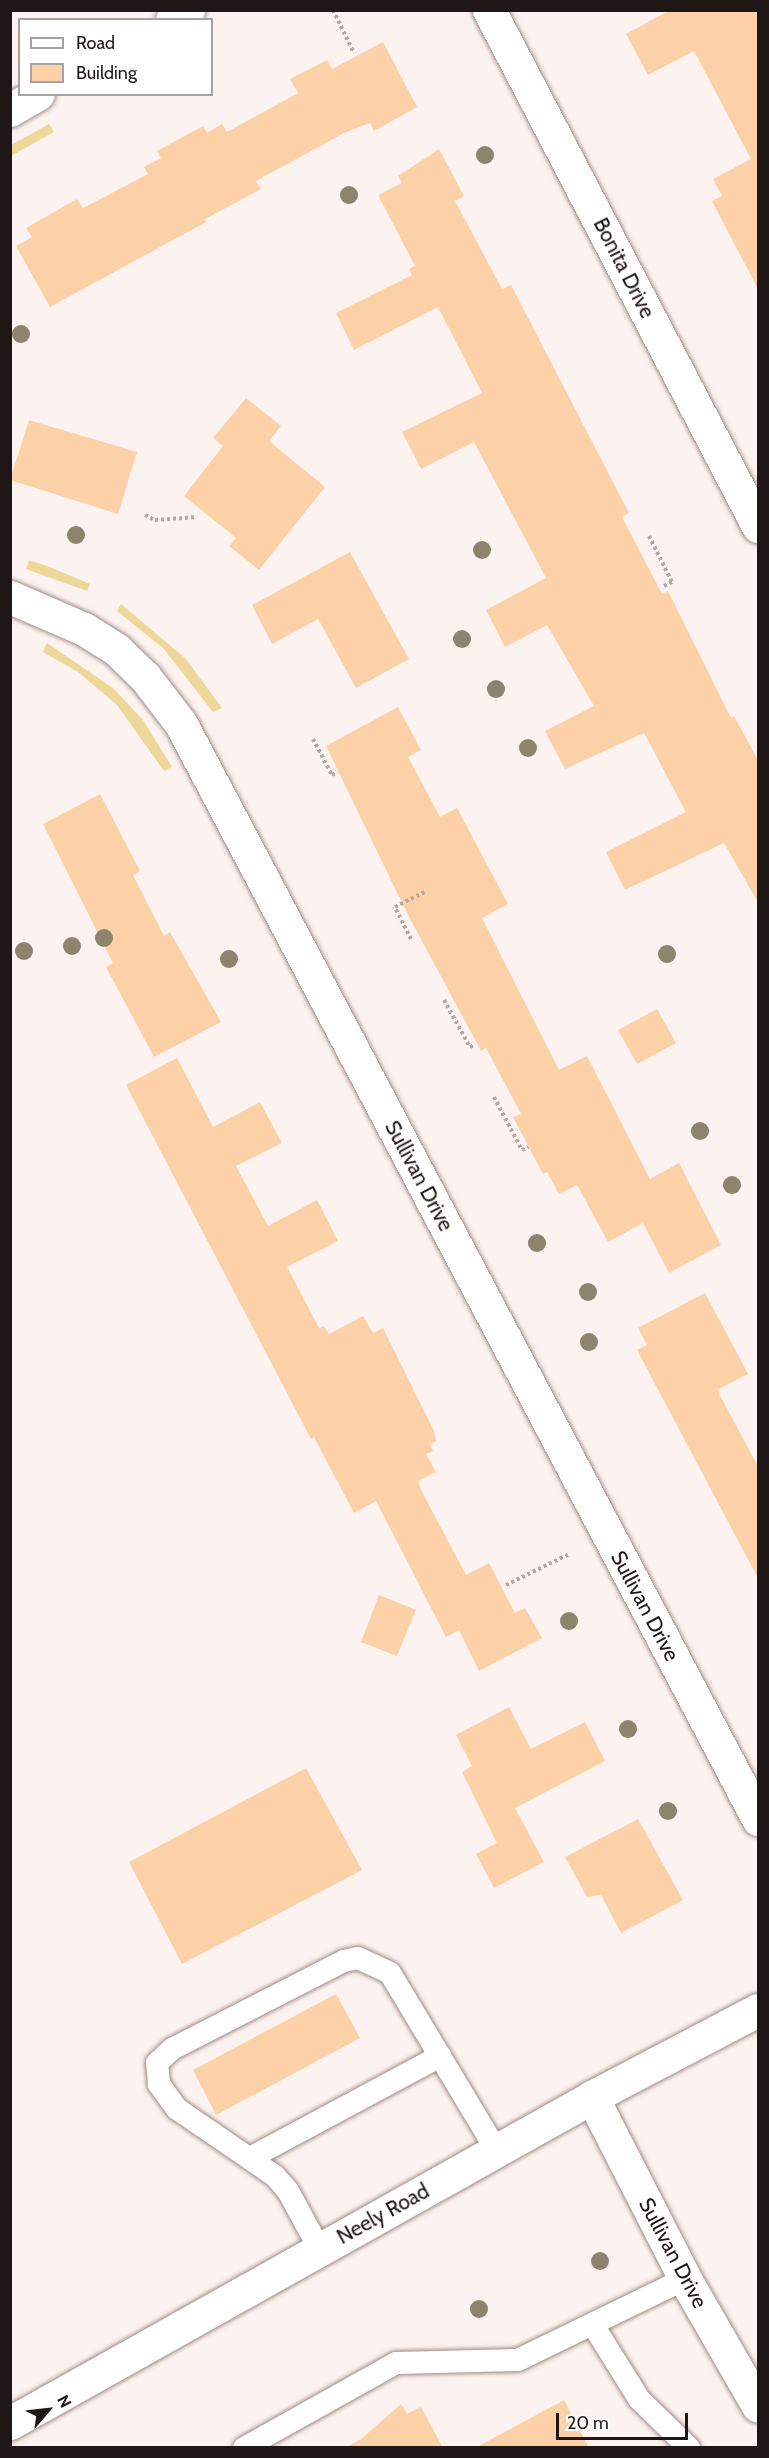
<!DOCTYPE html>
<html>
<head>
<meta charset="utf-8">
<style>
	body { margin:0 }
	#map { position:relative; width:769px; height:2458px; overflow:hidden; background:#fcf3f0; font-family:Cabin,sans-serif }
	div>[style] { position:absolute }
	.green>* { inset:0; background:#edd899 }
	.building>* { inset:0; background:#fcd1a8 }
	.path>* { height:4px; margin-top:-2px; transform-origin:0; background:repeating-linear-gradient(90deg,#b1a9a6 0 3px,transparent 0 6px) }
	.roads { filter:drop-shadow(0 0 2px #9f8b84) drop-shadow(0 0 2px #9f8b84) }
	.lane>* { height:22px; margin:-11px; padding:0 11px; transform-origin:11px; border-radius:11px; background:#fff }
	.street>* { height:33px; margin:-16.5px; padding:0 16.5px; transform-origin:16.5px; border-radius:16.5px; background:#fff }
	.secondary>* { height:33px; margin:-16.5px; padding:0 16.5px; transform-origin:16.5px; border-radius:16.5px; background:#fff }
	.trees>* { width:18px; height:18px; margin:-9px; border-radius:50%; background:#8e836c }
	span { translate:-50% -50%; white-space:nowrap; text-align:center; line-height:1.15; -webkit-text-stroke:4.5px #fff; paint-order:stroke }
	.street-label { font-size:21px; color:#1f1715 }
	.frame { position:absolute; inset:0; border:12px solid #1f1715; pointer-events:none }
	.legend { position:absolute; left:18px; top:18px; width:195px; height:78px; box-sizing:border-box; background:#fff; border:2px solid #a5a2a1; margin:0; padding:8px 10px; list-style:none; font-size:18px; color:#1f1715 }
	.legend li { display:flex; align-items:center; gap:12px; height:30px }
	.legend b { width:30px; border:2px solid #a5a2a1 }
	.north { position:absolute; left:18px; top:2380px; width:60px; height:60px; -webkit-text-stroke:4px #fff; paint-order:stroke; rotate:62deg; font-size:16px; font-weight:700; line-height:24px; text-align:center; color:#1f1715 }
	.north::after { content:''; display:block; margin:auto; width:21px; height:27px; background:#1f1715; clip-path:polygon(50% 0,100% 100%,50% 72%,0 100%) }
	.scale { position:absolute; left:556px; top:2413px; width:132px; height:27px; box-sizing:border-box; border:3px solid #1f1715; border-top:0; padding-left:8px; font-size:18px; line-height:21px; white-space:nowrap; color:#1f1715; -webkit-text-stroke:4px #fff; paint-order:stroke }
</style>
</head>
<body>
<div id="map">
	<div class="green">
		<div style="clip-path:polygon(49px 124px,54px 132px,11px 156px,11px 145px)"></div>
		<div style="clip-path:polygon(29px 560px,50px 567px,90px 584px,87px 591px,26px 569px)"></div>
		<div style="clip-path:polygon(121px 604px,185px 658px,222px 708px,213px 712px,163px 648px,117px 611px)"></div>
		<div style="clip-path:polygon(47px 643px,113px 688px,143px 720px,172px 767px,164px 771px,117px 705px,78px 672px,43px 652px)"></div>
	</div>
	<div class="building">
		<div style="clip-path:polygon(670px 10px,759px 10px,759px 291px,712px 201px,722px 196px,713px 179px,751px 159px,694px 51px,648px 75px,626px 34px)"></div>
		<div style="clip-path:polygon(383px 42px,417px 107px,374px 131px,370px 123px,344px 133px,256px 181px,261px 189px,205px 219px,206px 222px,50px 307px,16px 246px,32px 237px,26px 228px,77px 199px,83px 208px,148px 174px,144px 167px,161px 158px,157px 151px,203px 126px,207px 133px,222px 124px,227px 132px,298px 93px,290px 79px,327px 60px,332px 69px)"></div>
		<div style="clip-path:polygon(439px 149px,464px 196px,455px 201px,502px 289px,511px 285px,629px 513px,622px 517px,662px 594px,668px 591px,731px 718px,734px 716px,759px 762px,759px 904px,724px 843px,625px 890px,606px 852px,686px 812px,644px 733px,565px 769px,545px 731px,594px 706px,547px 625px,505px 647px,486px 610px,546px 578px,474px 442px,421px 469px,402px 432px,482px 393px,438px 307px,354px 350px,336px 313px,412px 275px,409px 269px,415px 266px,378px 195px,402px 183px,398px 176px)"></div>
		<div style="clip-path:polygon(246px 398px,281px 426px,269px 441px,325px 487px,259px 570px,229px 546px,236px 538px,184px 496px,223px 446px,213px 438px)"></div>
		<div style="clip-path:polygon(29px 420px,137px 452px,118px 514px,10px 480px)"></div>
		<div style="clip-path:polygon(350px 552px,409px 659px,356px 688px,318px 619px,272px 644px,252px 605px)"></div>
		<div style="clip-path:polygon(398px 707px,421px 750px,408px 757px,440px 817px,457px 808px,508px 904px,482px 918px,559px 1070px,587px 1056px,650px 1179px,679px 1163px,721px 1245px,669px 1273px,643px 1223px,608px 1242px,577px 1185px,559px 1194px,547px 1172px,543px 1174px,513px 1117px,521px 1114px,486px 1048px,481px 1051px,406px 911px,326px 746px)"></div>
		<div style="clip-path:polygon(100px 794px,140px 871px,133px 875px,164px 936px,170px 932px,221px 1022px,154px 1057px,106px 967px,113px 963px,43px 824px)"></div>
		<div style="clip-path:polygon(657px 1009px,676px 1043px,637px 1064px,618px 1030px)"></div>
		<div style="clip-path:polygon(177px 1058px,213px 1127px,260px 1102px,282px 1143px,236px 1166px,268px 1226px,317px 1200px,338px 1241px,287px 1267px,319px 1328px,324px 1326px,329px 1334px,363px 1316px,373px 1333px,383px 1328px,434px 1431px,436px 1441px,430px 1444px,433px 1451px,426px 1454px,436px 1472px,418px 1481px,421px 1490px,466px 1575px,489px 1563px,515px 1613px,525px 1608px,542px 1638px,479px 1671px,459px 1630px,446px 1637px,376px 1501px,354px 1513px,314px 1437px,311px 1439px,126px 1085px)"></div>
		<div style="clip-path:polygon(705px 1293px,748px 1374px,717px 1390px,759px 1468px,759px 1580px,637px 1350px,647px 1345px,638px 1328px)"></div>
		<div style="clip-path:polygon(379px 1595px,416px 1610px,397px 1656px,361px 1642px)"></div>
		<div style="clip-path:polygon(509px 1707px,531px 1749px,585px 1722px,605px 1761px,515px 1808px,544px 1862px,494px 1888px,476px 1854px,497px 1843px,462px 1772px,472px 1766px,456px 1735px)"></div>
		<div style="clip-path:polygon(306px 1768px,362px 1870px,182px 1964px,129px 1862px)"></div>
		<div style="clip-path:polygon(638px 1819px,683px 1900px,621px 1933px,601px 1895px,587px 1897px,565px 1857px)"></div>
		<div style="clip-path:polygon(336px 1994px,360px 2038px,216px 2115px,193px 2070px)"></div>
		<div style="clip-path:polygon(564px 2400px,589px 2448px,475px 2448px)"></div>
		<div style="clip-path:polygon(401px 2404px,407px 2414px,421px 2407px,443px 2448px,345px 2448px,361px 2439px)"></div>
	</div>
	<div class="path">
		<div style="left:333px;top:10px;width:48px;rotate:64deg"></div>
		<div style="left:145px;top:515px;width:11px;rotate:27deg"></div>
		<div style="left:155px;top:520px;width:39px;rotate:-4deg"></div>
		<div style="left:649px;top:536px;width:51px;rotate:63.4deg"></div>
		<div style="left:672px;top:582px;width:9px;rotate:153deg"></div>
		<div style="left:313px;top:739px;width:41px;rotate:62.2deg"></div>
		<div style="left:332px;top:775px;width:6px;rotate:-31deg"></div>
		<div style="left:411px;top:939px;width:36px;rotate:-117deg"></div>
		<div style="left:395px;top:907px;width:33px;rotate:-27deg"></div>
		<div style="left:444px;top:1000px;width:54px;rotate:61deg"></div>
		<div style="left:470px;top:1047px;width:4px;rotate:-27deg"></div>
		<div style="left:494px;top:1097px;width:60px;rotate:62.2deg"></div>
		<div style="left:522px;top:1150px;width:7px;rotate:-27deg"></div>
		<div style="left:506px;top:1585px;width:70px;rotate:-26.2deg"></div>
	</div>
	<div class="roads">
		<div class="lane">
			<div style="left:250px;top:2158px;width:216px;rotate:-28.2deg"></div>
			<div style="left:320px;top:2250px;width:67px;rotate:-118.5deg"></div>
			<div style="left:288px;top:2191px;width:20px;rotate:-131deg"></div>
			<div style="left:275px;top:2176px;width:119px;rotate:-145.6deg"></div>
			<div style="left:177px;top:2109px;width:31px;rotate:-126deg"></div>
			<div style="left:159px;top:2084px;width:21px;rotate:-95deg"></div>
			<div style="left:157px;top:2063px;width:21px;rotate:-43deg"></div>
			<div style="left:172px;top:2049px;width:193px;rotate:-27.1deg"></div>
			<div style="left:344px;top:1961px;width:14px;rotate:-12deg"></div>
			<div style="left:358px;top:1958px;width:35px;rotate:25deg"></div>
			<div style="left:390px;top:1973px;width:208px;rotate:59deg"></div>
			<div style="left:593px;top:2325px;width:87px;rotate:58.1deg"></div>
			<div style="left:639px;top:2399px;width:70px;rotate:44.4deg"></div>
			<div style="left:244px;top:2448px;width:174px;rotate:-29.2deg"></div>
			<div style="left:396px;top:2363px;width:122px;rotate:-1.4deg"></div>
			<div style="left:518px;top:2360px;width:186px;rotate:-25.9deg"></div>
		</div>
		<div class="street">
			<div style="left:489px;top:10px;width:582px;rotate:62.47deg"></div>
			<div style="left:172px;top:20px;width:19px;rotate:-32deg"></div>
			<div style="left:10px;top:110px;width:32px;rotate:-30deg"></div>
			<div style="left:10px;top:597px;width:81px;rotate:23.4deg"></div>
			<div style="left:84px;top:629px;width:39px;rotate:32deg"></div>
			<div style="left:117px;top:650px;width:39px;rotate:44deg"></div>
			<div style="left:145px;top:677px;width:59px;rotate:52.5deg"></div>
			<div style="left:181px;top:724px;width:1238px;rotate:62.21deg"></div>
			<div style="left:592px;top:2097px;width:204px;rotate:62.9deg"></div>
			<div style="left:685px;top:2279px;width:146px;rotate:60.1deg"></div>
		</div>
		<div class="secondary">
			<div style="left:10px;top:2423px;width:667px;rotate:-29.25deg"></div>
			<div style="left:592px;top:2097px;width:187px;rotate:-27.7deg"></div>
		</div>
	</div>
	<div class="trees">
		<div style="left:485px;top:155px"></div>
		<div style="left:349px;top:195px"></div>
		<div style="left:21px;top:334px"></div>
		<div style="left:76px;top:535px"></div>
		<div style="left:482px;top:550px"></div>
		<div style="left:462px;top:639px"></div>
		<div style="left:496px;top:689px"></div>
		<div style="left:528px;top:748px"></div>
		<div style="left:104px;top:938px"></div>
		<div style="left:72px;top:946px"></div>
		<div style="left:24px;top:951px"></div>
		<div style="left:667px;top:954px"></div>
		<div style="left:229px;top:959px"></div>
		<div style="left:700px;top:1131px"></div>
		<div style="left:732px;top:1185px"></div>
		<div style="left:537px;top:1243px"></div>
		<div style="left:588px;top:1292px"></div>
		<div style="left:589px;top:1342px"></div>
		<div style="left:569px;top:1621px"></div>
		<div style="left:628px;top:1729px"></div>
		<div style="left:668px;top:1811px"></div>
		<div style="left:600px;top:2261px"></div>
		<div style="left:479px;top:2309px"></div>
	</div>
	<div class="street-label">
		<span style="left:624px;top:268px;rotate:63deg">Bonita Drive</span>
		<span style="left:419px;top:1176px;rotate:62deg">Sullivan Drive</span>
		<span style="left:645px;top:1606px;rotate:62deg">Sullivan Drive</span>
		<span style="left:383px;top:2214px;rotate:-29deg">Neely Road</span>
		<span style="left:673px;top:2253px;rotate:62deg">Sullivan Drive</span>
	</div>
	<div class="frame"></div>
	<ul class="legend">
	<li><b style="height:8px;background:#fff"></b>Road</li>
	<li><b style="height:16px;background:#fcd1a8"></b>Building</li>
	</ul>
	<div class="north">N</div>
	<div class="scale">20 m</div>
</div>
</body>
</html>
